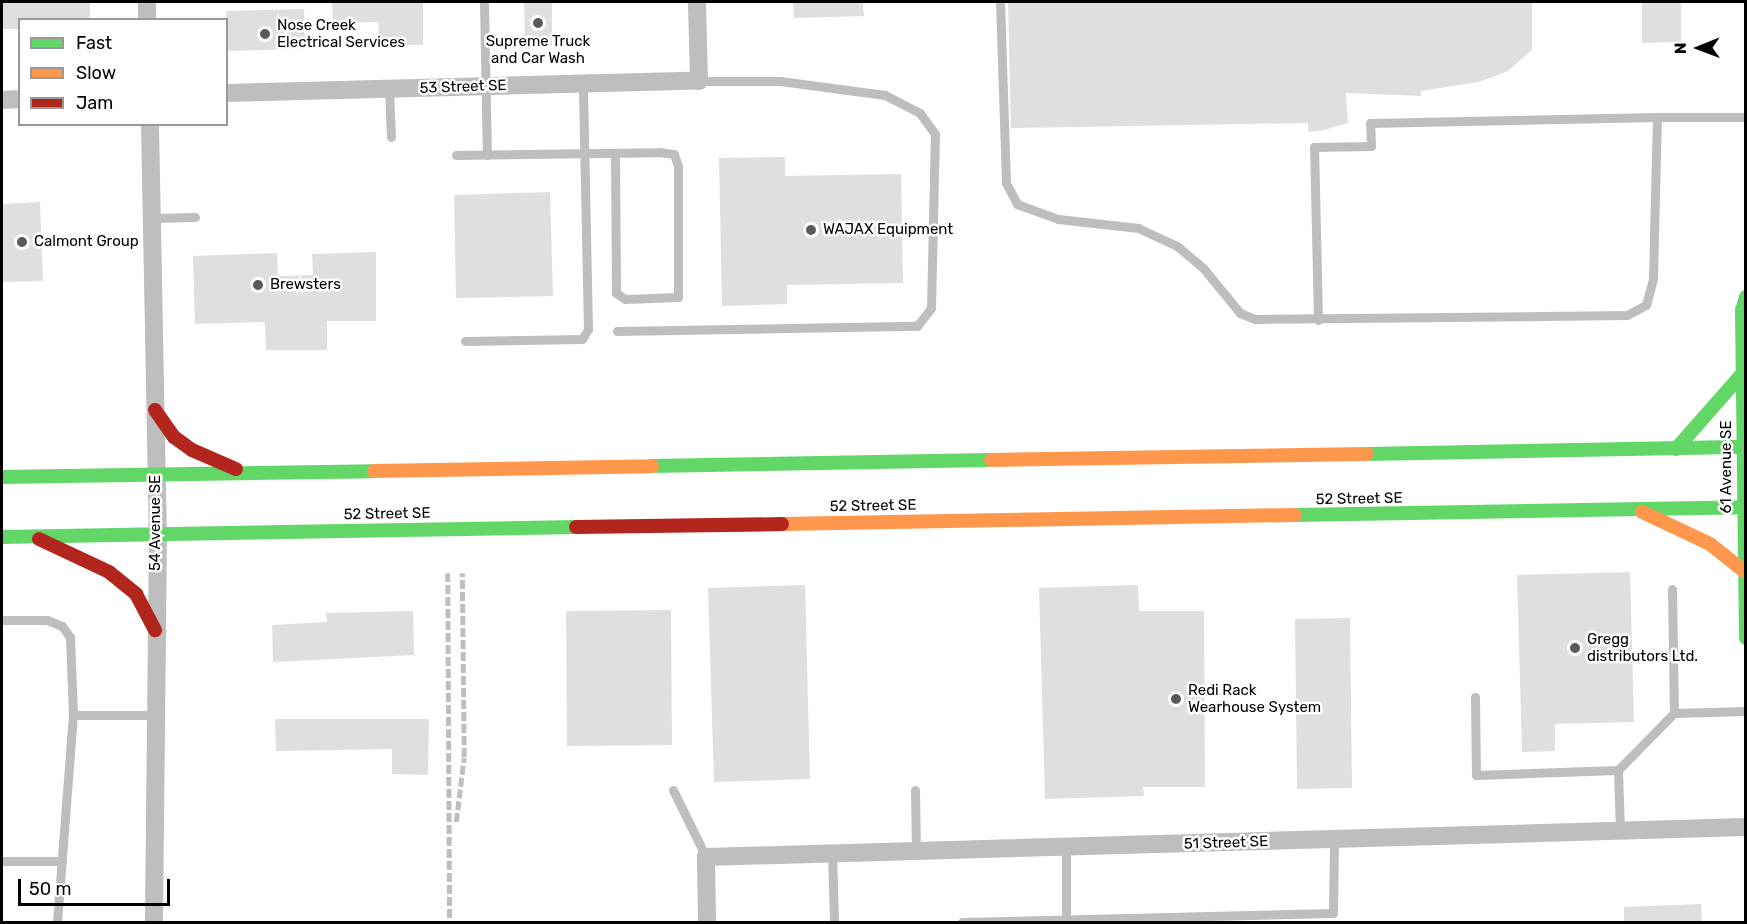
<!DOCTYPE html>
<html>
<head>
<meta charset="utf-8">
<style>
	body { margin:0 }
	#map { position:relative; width:1747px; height:924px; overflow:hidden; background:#fff; font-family:Rubik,sans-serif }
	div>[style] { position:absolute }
	.building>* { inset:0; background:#dfdfdf }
	.lane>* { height:9px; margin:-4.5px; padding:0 4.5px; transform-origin:4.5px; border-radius:4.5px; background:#bebebe }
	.street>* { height:18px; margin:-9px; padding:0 9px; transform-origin:9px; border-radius:9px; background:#bebebe }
	.fast>* { height:14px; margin:-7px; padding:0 7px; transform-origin:7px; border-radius:7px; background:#63d668 }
	.slow>* { height:14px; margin:-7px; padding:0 7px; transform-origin:7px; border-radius:7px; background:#ff974d }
	.jam>* { height:14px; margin:-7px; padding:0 7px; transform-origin:7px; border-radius:7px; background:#b3261e }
	.rail>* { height:4.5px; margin-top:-2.25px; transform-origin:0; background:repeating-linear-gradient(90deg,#bebebe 0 9px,transparent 0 12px) }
	.dots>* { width:16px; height:16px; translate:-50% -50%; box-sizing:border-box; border:3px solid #fff; border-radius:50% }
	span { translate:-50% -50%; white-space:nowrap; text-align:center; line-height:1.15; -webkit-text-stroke:5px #fff; paint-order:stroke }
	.poi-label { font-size:15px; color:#000 }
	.left { translate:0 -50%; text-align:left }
	.street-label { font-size:15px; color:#000 }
	.frame { position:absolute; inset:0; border:3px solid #000; pointer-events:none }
	.legend { position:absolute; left:18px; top:18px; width:210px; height:108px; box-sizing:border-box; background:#fff; border:2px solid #999; margin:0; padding:8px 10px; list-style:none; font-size:18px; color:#000 }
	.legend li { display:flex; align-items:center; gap:12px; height:30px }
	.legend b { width:30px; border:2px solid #999 }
	.north { position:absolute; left:1669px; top:18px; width:60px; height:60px; -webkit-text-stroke:4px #fff; paint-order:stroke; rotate:269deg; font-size:16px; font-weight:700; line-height:24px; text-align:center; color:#000 }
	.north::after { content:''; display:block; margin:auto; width:21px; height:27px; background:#000; clip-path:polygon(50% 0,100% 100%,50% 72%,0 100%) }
	.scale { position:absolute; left:18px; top:879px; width:152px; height:27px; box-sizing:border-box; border:3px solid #000; border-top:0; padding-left:8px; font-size:18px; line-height:21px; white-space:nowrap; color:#000; -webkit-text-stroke:4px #fff; paint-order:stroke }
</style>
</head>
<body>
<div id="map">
	<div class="building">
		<div style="clip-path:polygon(2px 2px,90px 2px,90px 20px,20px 20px,20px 29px,2px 29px)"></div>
		<div style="clip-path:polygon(332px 2px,423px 2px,423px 45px,380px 45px,378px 22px,333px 23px)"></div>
		<div style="clip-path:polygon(524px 2px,552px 2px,552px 45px,525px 46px)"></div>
		<div style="clip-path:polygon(793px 2px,863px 2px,864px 16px,794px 18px)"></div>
		<div style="clip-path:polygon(1008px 2px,1532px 2px,1532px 50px,1508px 71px,1479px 82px,1421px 91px,1421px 96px,1346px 93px,1348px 123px,1324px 130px,1308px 132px,1308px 123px,1011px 128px)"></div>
		<div style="clip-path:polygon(1642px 2px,1681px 2px,1681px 42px,1642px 43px)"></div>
		<div style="clip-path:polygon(304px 9px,305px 49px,226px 51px,226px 11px)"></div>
		<div style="clip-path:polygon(785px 157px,785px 176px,901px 174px,903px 283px,787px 285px,787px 304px,722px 306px,719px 158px)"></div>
		<div style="clip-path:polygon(550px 192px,553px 296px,456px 298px,454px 195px)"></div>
		<div style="clip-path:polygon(40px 202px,43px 281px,2px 282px,2px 204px)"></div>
		<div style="clip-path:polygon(376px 252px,376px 321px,327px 321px,327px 350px,266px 350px,265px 322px,195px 324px,193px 256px,277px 253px,278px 276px,313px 275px,312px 254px)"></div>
		<div style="clip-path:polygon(1630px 572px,1634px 722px,1555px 724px,1555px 751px,1522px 752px,1517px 575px)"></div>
		<div style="clip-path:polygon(805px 585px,810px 779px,714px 782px,708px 588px)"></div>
		<div style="clip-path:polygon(1138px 585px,1139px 611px,1204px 611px,1205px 787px,1143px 787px,1144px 796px,1045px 799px,1039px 588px)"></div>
		<div style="clip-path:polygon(671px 610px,672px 745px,567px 746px,566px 611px)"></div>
		<div style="clip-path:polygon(413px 611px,414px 655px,273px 662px,272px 625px,327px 622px,326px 613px)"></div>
		<div style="clip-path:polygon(1350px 618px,1352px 788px,1297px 789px,1295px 619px)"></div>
		<div style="clip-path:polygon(275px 719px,429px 719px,428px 775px,392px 774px,392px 749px,276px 751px)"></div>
		<div style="clip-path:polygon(1701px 904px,1702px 922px,1624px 922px,1624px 907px)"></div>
	</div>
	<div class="lane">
		<div style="left:484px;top:2px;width:153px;rotate:88.9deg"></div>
		<div style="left:1000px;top:2px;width:181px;rotate:88.1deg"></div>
		<div style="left:1006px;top:183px;width:24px;rotate:62deg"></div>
		<div style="left:1017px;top:204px;width:44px;rotate:20.1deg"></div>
		<div style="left:1058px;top:219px;width:81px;rotate:6.4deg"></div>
		<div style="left:1138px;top:228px;width:43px;rotate:24.8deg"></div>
		<div style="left:1177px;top:246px;width:35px;rotate:40deg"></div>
		<div style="left:1204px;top:269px;width:57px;rotate:50.7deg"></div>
		<div style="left:1240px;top:313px;width:16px;rotate:22deg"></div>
		<div style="left:1255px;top:319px;width:372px;rotate:-0.6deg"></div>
		<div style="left:1627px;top:315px;width:21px;rotate:-28deg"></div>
		<div style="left:1646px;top:305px;width:28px;rotate:-75deg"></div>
		<div style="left:1653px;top:278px;width:161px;rotate:-88.6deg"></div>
		<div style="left:1657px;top:117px;width:89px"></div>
		<div style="left:389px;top:89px;width:48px;rotate:87.6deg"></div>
		<div style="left:456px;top:155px;width:203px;rotate:-0.8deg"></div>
		<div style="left:659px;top:152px;width:15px;rotate:8deg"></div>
		<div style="left:674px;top:154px;width:13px;rotate:72deg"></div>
		<div style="left:678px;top:166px;width:131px;rotate:90deg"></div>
		<div style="left:678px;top:297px;width:53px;rotate:177.8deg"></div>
		<div style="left:625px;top:299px;width:11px;rotate:-146deg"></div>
		<div style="left:616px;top:293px;width:140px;rotate:-90.4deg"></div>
		<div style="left:151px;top:218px;width:44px;rotate:-1.3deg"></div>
		<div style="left:1318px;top:320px;width:173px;rotate:-91.3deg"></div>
		<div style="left:1314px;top:147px;width:57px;rotate:-1deg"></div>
		<div style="left:1371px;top:146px;width:23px;rotate:-92deg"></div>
		<div style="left:1370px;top:123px;width:287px;rotate:-1.2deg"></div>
		<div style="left:617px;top:331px;width:300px;rotate:-1deg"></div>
		<div style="left:917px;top:326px;width:23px;rotate:-52deg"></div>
		<div style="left:931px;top:308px;width:174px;rotate:-88.7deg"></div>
		<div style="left:935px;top:134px;width:26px;rotate:-126deg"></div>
		<div style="left:920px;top:113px;width:39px;rotate:-153deg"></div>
		<div style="left:885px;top:95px;width:106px;rotate:-172.4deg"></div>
		<div style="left:780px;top:81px;width:81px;rotate:180deg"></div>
		<div style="left:465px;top:341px;width:117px;rotate:-1deg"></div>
		<div style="left:582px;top:339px;width:12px;rotate:-59deg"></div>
		<div style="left:588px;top:329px;width:245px;rotate:-91.2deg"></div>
		<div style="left:1672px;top:589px;width:124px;rotate:89.1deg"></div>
		<div style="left:2px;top:620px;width:45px"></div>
		<div style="left:47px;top:620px;width:16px;rotate:22deg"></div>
		<div style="left:62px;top:626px;width:14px;rotate:54deg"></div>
		<div style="left:70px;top:637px;width:78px;rotate:87.8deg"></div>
		<div style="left:73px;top:715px;width:81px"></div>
		<div style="left:1475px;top:697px;width:78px;rotate:89.3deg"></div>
		<div style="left:1476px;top:775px;width:142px;rotate:-2deg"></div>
		<div style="left:673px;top:790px;width:75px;rotate:63.8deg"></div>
		<div style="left:915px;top:790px;width:62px;rotate:89.1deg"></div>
		<div style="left:1620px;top:831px;width:61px;rotate:-91.9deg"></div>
		<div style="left:1618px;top:770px;width:80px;rotate:-45.5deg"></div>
		<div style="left:1674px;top:713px;width:72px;rotate:-1.6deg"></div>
		<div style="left:1066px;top:848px;width:72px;rotate:90deg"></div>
		<div style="left:832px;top:854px;width:68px;rotate:88.3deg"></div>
		<div style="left:2px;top:861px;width:60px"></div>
		<div style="left:57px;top:922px;width:208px;rotate:-85.6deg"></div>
		<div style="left:962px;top:922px;width:371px;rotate:-1.4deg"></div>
		<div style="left:1333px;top:913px;width:74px;rotate:-89.2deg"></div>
	</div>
	<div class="street">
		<div style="left:147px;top:2px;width:18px;rotate:90deg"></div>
		<div style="left:226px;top:93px;width:473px;rotate:-1.5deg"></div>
		<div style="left:699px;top:81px;width:79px;rotate:-91.5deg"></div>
		<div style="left:2px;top:100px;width:18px;rotate:-3deg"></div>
		<div style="left:150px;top:124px;width:410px;rotate:88.9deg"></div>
		<div style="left:158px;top:534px;width:388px;rotate:90.6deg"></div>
		<div style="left:707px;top:922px;width:65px;rotate:-90.9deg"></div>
		<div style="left:706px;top:857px;width:1040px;rotate:-1.65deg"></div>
	</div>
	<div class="fast">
		<div style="left:1746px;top:297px;width:14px;rotate:107deg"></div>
		<div style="left:1742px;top:310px;width:328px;rotate:89.3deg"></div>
		<div style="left:1676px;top:449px;width:101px;rotate:-48.6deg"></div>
		<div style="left:1367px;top:454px;width:379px;rotate:-1.1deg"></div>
		<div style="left:652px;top:466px;width:339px;rotate:-1deg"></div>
		<div style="left:2px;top:477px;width:372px;rotate:-0.9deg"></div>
		<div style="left:1295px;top:515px;width:451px;rotate:-1deg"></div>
		<div style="left:2px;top:537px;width:574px;rotate:-1deg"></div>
	</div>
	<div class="slow">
		<div style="left:991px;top:460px;width:376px;rotate:-0.9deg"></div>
		<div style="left:374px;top:471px;width:278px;rotate:-1deg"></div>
		<div style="left:1642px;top:512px;width:75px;rotate:25.2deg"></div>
		<div style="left:1710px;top:544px;width:43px;rotate:38.5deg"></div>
		<div style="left:782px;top:524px;width:513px;rotate:-1.01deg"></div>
	</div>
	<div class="jam">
		<div style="left:155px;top:410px;width:33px;rotate:55deg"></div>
		<div style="left:174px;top:437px;width:22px;rotate:36deg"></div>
		<div style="left:192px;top:450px;width:48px;rotate:23.4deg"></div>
		<div style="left:576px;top:527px;width:206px;rotate:-0.8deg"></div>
		<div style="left:39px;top:539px;width:77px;rotate:25.2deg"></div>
		<div style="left:109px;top:572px;width:35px;rotate:39deg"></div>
		<div style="left:136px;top:594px;width:41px;rotate:62.2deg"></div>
	</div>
	<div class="rail">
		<div style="left:448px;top:573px;width:349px;rotate:89.7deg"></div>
		<div style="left:456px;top:822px;width:65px;rotate:-83deg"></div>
		<div style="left:464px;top:757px;width:184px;rotate:-90.6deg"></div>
	</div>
	<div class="dots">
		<div style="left:538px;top:23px;background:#595959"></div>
		<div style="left:265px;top:34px;background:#595959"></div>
		<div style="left:811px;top:230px;background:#595959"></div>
		<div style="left:22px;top:242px;background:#595959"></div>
		<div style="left:258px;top:285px;background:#595959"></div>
		<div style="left:1575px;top:648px;background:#595959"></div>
		<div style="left:1176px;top:699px;background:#595959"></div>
	</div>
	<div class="poi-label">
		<span class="left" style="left:277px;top:34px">Nose Creek<br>Electrical Services</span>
		<span style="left:538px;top:50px">Supreme Truck<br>and Car Wash</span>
		<span class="left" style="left:823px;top:230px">WAJAX Equipment</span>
		<span class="left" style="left:34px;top:242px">Calmont Group</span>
		<span class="left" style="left:270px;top:285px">Brewsters</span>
		<span class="left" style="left:1587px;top:648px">Gregg<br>distributors Ltd.</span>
		<span class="left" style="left:1188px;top:699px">Redi Rack<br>Wearhouse System</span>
	</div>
	<div class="street-label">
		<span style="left:463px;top:87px;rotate:-2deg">53 Street SE</span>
		<span style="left:1727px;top:467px;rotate:-90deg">61 Avenue SE</span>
		<span style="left:1359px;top:499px;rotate:-1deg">52 Street SE</span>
		<span style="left:873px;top:506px;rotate:-1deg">52 Street SE</span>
		<span style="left:387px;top:514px;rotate:-1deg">52 Street SE</span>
		<span style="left:156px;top:523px;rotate:-90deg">54 Avenue SE</span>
		<span style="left:1226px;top:843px;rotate:-2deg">51 Street SE</span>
	</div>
	<div class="frame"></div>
	<ul class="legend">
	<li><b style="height:8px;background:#63d668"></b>Fast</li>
	<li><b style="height:8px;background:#ff974d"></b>Slow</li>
	<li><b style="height:8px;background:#b3261e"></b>Jam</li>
	</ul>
	<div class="north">N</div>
	<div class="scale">50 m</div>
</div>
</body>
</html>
